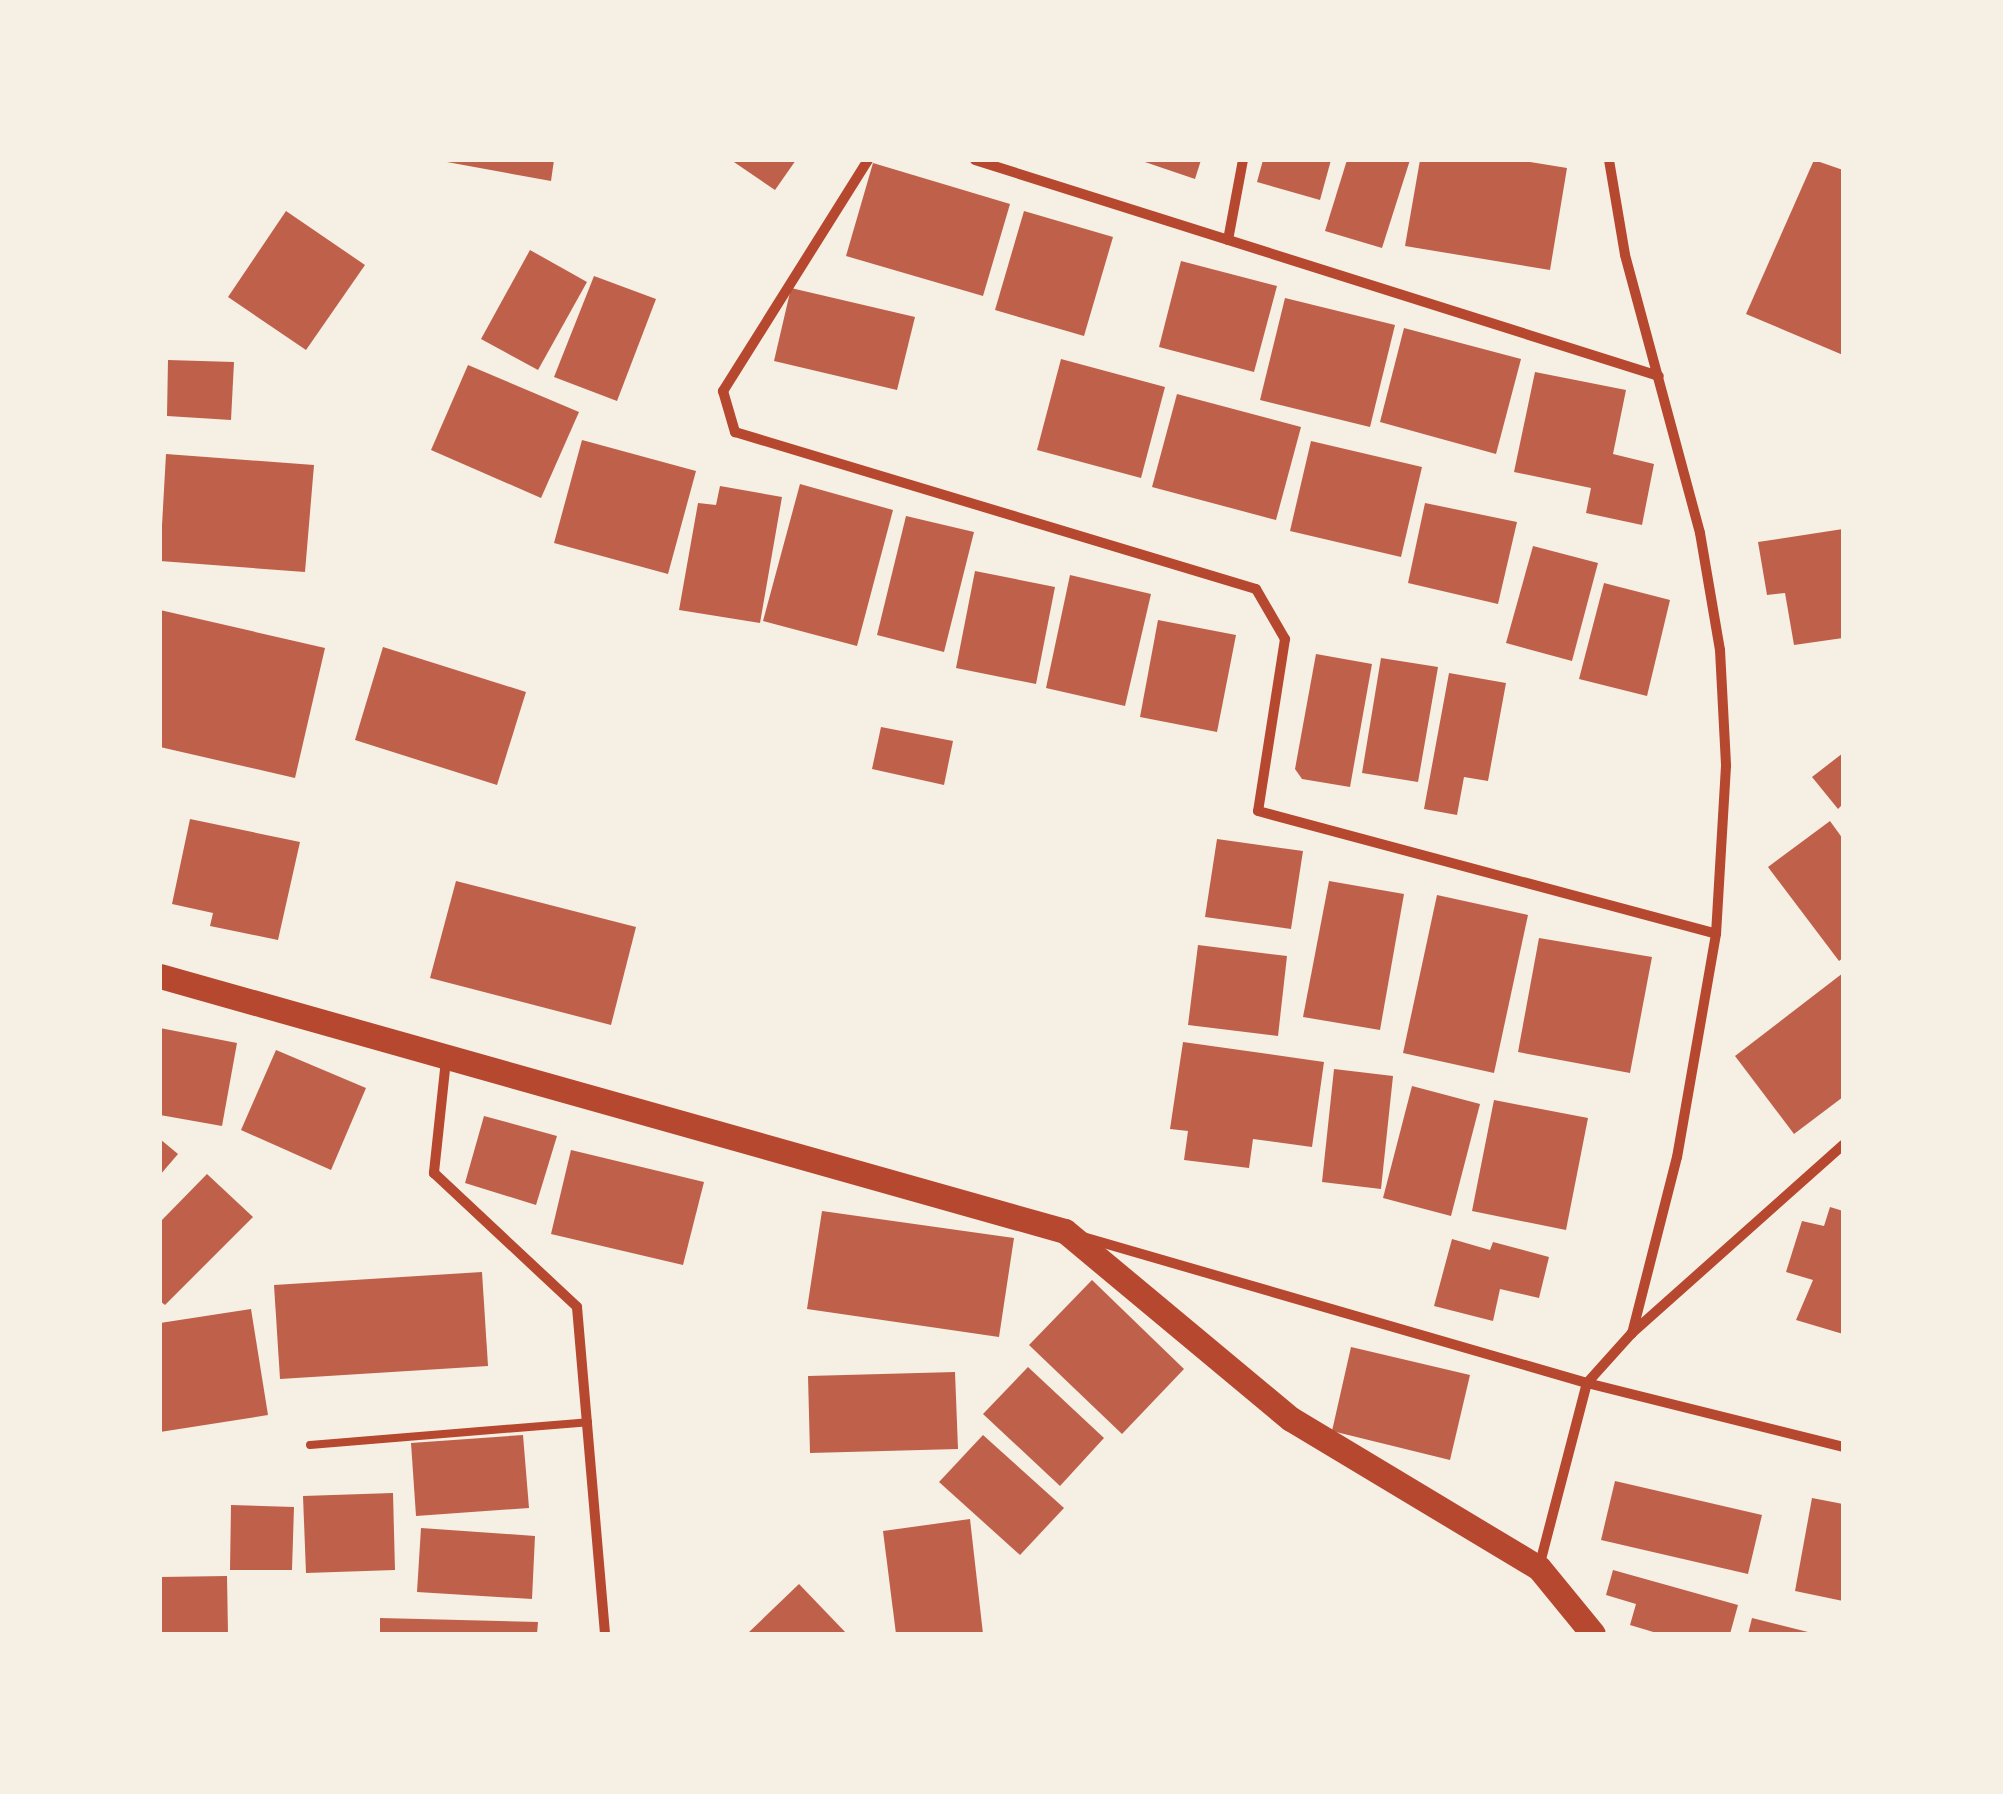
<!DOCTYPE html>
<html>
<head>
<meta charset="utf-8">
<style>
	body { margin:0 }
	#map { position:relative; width:2003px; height:1794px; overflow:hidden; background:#f6efe4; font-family:"IBM Plex Sans",sans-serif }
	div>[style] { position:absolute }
	.building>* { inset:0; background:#bf614a }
	.service>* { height:8px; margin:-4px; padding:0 4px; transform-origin:4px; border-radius:4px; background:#b5482f }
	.minor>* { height:10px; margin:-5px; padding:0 5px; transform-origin:5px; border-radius:5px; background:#b5482f }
	.primary>* { height:25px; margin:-12.5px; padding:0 12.5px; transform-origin:12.5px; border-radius:12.5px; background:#b5482f }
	span { translate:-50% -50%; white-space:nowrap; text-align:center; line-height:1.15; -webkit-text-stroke:10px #f6efe4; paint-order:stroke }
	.frame { position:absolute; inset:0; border:162px solid #f6efe4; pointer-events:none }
</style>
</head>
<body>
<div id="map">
	<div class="building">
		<div style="clip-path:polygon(436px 160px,554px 160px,551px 181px)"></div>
		<div style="clip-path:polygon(731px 160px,796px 160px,775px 190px)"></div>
		<div style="clip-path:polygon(1139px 160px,1201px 160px,1195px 179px)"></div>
		<div style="clip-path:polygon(1263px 160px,1331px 160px,1320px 200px,1257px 182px)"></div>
		<div style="clip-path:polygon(1347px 160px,1410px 160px,1382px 248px,1325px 231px)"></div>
		<div style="clip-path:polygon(1420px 160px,1518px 160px,1567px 168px,1550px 270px,1405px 246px)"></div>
		<div style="clip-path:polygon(1814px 160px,1843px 170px,1843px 355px,1746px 314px)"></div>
		<div style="clip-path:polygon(873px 163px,1010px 204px,983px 296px,846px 256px)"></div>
		<div style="clip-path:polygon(286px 211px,365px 265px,306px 350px,228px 297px)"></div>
		<div style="clip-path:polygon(1024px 211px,1113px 237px,1084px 336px,995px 310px)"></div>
		<div style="clip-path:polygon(530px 250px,587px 282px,538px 370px,481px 339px)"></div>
		<div style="clip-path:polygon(1181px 261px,1277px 286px,1254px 372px,1159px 347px)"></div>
		<div style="clip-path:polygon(594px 276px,656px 299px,617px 401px,554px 377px)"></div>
		<div style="clip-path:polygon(791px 288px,915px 317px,897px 390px,774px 361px)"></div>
		<div style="clip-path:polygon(1285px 298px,1395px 325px,1370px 427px,1260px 400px)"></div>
		<div style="clip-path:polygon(1404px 328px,1521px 359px,1496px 454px,1380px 422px)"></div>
		<div style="clip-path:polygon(1061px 359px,1165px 387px,1141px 478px,1037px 450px)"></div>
		<div style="clip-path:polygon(168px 360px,234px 362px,231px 420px,167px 416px)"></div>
		<div style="clip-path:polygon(468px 365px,579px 412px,541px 498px,431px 450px)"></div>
		<div style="clip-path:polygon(1535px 372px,1626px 390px,1613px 454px,1654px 464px,1642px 525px,1586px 513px,1591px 488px,1514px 472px)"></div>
		<div style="clip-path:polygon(1177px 394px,1301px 427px,1276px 520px,1152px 487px)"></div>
		<div style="clip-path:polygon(582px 440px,696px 471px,668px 574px,554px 543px)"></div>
		<div style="clip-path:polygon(1311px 441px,1422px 467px,1401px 557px,1290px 531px)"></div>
		<div style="clip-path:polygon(166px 454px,314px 465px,305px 572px,160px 561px)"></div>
		<div style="clip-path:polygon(800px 484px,893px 510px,857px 646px,763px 621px)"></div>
		<div style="clip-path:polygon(720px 486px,782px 497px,760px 623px,679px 610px,698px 503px,716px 505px)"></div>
		<div style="clip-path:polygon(1425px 503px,1517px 522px,1498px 604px,1408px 583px)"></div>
		<div style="clip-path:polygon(906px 516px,974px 532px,944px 652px,877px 635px)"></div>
		<div style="clip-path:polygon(1843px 529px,1843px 638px,1794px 645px,1785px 593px,1767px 595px,1758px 542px)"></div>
		<div style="clip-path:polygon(1533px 546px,1598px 563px,1572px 661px,1506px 643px)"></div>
		<div style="clip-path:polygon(975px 571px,1055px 587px,1036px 684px,956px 668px)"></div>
		<div style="clip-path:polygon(1070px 575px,1151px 594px,1125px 706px,1046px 688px)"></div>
		<div style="clip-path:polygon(1604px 583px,1670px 600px,1647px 696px,1579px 679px)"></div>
		<div style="clip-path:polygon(160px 610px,325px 648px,295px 778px,160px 747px)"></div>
		<div style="clip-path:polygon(1158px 620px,1236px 635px,1217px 732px,1140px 717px)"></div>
		<div style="clip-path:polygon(383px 647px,526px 692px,497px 785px,355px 740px)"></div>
		<div style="clip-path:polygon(1316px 654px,1372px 664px,1350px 787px,1302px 779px,1295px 769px)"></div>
		<div style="clip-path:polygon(1381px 658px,1438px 667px,1418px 782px,1362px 773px)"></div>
		<div style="clip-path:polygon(1449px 673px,1506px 683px,1488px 781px,1464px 777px,1457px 815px,1424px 809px)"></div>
		<div style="clip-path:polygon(881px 727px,953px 741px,944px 785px,872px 769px)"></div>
		<div style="clip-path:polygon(1843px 753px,1843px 804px,1838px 809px,1812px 777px)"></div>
		<div style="clip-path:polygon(190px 819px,300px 842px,278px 940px,210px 926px,213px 913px,172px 904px)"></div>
		<div style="clip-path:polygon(1830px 821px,1843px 839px,1843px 958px,1839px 961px,1768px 867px)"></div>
		<div style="clip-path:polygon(1217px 839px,1303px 851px,1291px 929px,1205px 917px)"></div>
		<div style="clip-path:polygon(456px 881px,636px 927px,611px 1025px,430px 978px)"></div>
		<div style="clip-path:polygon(1329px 881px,1404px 894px,1380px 1030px,1303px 1017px)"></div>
		<div style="clip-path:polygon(1437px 895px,1528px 915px,1494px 1073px,1403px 1053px)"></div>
		<div style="clip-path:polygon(1539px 938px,1652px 957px,1630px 1073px,1518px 1052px)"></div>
		<div style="clip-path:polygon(1198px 945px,1287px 956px,1278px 1036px,1188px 1025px)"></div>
		<div style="clip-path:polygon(1843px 973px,1843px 1097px,1794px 1134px,1735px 1056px)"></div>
		<div style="clip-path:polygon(160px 1028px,237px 1043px,222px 1126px,160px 1115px)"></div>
		<div style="clip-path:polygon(1183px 1042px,1324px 1062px,1312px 1147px,1253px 1139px,1249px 1168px,1184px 1160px,1188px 1131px,1170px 1129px)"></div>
		<div style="clip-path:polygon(276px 1050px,366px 1088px,331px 1170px,241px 1130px)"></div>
		<div style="clip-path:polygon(1334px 1069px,1393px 1076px,1381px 1189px,1322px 1182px)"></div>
		<div style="clip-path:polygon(1412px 1086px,1480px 1104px,1451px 1216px,1383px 1198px)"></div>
		<div style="clip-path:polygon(1494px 1100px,1588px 1118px,1566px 1230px,1472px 1211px)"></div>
		<div style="clip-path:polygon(484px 1116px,557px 1136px,536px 1205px,465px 1183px)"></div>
		<div style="clip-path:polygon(160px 1139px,178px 1154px,160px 1175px)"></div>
		<div style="clip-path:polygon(571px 1150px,704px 1182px,683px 1265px,551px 1234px)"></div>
		<div style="clip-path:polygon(207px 1174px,253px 1217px,165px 1305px,160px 1301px,160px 1222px)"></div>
		<div style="clip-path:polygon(1830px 1207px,1843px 1211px,1843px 1334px,1796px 1320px,1813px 1280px,1786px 1272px,1802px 1221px,1824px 1226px)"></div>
		<div style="clip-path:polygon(822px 1211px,1014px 1238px,999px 1337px,807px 1309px)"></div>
		<div style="clip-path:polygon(1452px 1239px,1490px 1250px,1493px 1242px,1549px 1257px,1539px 1298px,1500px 1289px,1493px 1321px,1434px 1306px)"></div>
		<div style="clip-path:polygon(482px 1272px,488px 1366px,280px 1379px,274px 1285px)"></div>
		<div style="clip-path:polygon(1092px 1280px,1184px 1369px,1122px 1434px,1029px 1345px)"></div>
		<div style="clip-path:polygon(251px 1309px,268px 1415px,160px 1432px,160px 1323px)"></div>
		<div style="clip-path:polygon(1351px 1347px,1470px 1375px,1450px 1460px,1332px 1431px)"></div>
		<div style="clip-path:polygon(1028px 1367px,1104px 1438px,1060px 1486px,983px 1414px)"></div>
		<div style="clip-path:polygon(955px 1372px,958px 1449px,810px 1453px,808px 1376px)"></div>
		<div style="clip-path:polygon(523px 1435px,529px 1508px,416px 1516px,411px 1443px)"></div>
		<div style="clip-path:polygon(983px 1435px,1064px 1508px,1020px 1555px,939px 1482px)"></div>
		<div style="clip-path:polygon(1615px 1481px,1762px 1515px,1748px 1574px,1601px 1540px)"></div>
		<div style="clip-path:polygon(393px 1493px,395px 1570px,306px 1573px,303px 1496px)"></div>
		<div style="clip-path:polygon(1812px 1498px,1843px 1504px,1843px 1601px,1795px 1591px)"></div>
		<div style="clip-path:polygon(231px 1505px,294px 1507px,292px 1570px,230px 1570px)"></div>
		<div style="clip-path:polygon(970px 1519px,983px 1634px,896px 1634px,883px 1531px)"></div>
		<div style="clip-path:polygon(421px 1528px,535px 1536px,532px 1599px,417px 1592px)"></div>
		<div style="clip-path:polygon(1613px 1570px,1738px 1605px,1730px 1634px,1660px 1634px,1630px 1625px,1636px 1604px,1606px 1595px)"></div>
		<div style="clip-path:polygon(227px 1576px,228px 1634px,160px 1634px,160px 1577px)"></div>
		<div style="clip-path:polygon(799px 1584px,847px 1634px,747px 1634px)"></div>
		<div style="clip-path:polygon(380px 1618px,538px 1622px,537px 1634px,380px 1634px)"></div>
		<div style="clip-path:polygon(1752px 1618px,1812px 1633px,1812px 1634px,1748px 1634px)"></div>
	</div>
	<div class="service">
		<div style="left:310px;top:1445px;width:279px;rotate:-4.7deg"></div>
	</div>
	<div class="minor">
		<div style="left:868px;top:160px;width:273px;rotate:122.1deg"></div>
		<div style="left:723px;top:391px;width:43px;rotate:73.7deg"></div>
		<div style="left:735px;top:432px;width:544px;rotate:16.77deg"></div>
		<div style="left:1256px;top:589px;width:58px;rotate:59.9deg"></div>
		<div style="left:1285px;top:639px;width:174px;rotate:98.9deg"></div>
		<div style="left:1258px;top:811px;width:474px;rotate:15deg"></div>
		<div style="left:975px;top:160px;width:717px;rotate:17.53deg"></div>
		<div style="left:1609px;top:160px;width:96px;rotate:80.4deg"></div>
		<div style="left:1625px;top:255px;width:288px;rotate:74.9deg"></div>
		<div style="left:1700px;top:533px;width:119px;rotate:80.3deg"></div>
		<div style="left:1720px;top:650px;width:116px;rotate:87deg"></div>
		<div style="left:1726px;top:766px;width:168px;rotate:93.4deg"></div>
		<div style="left:1716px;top:934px;width:226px;rotate:99.9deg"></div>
		<div style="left:1677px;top:1157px;width:182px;rotate:104.3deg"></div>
		<div style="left:1228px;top:240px;width:81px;rotate:-79.4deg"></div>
		<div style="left:446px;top:1060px;width:114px;rotate:96.1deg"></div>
		<div style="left:434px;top:1173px;width:196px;rotate:43.1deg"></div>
		<div style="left:577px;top:1307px;width:328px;rotate:85.1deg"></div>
		<div style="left:1083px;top:1237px;width:525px;rotate:16.16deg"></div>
		<div style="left:1587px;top:1383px;width:264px;rotate:14deg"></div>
		<div style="left:1539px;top:1567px;width:190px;rotate:-75.4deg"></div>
		<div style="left:1587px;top:1383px;width:67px;rotate:-48deg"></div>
		<div style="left:1632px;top:1333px;width:283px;rotate:-41.7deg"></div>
	</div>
	<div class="primary">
		<div style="left:160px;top:976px;width:940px;rotate:15.74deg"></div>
		<div style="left:1065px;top:1231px;width:294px;rotate:39.8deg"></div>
		<div style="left:1291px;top:1419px;width:289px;rotate:31deg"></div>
		<div style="left:1539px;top:1568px;width:85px;rotate:50.7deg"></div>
	</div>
	<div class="frame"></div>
</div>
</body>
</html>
